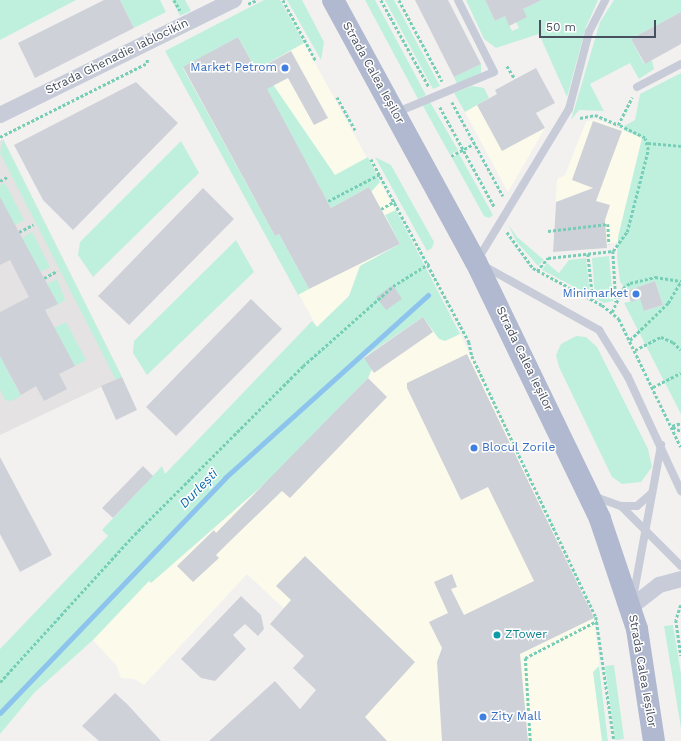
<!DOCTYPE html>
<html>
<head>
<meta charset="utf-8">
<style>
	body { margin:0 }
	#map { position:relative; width:681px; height:741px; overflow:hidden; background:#f3f1f0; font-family:"Work Sans",sans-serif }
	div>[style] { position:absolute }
	.commercial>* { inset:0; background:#fcfbeb }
	.education>* { inset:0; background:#e4e2e2 }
	.green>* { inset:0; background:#bff0dd }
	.stream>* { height:4.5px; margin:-2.25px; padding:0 2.25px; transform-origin:2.25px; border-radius:2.25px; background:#8cc4ed }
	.building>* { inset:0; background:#cfd1d8 }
	.path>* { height:2.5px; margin-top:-1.25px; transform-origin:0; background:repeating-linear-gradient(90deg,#77ceb6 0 3px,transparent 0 5px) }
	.service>* { height:8px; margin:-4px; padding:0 4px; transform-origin:4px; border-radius:4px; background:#c7ccd8 }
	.minor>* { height:16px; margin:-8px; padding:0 8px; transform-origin:8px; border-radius:8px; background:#c7ccd8 }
	.primary>* { height:22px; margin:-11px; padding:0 11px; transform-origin:11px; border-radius:11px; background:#b0b9cf }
	.dots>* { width:11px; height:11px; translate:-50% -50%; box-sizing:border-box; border:2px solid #fff; border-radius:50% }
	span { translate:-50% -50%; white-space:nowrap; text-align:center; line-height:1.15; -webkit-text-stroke:3px #fff; paint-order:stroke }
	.street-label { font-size:12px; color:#484f5e }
	.shop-label { font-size:12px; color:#366cbe }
	.right { translate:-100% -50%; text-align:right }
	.left { translate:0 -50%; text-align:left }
	.culture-label { font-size:12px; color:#0d838f }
	.water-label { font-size:13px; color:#0c69ae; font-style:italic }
	.scale { position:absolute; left:539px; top:20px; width:117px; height:18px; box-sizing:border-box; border:2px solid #484f5e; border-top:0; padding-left:5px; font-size:12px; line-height:14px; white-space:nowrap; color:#484f5e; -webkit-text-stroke:3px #fff; paint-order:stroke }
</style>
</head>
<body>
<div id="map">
	<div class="commercial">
		<div style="clip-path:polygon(238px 37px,265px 65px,304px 43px,411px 238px,360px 266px,349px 296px,317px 327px,165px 51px)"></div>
		<div style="clip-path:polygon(497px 94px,514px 125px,536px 113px,545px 128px,508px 192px,465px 112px)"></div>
		<div style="clip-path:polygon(595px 119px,642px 138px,620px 237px,618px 242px,607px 244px,607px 248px,553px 252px,557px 179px,565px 175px,586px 122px)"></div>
		<div style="clip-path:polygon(423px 317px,445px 341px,460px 334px,594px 618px,608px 741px,329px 741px,300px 709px,341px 662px,247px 574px,144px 685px,134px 679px,121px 678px,117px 666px,93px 640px,149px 581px,151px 583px,270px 479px,368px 378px,372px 369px,364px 358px)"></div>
	</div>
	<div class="education">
		<div style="clip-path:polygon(3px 139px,122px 377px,0 435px,0 141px)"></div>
	</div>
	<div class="green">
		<div style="clip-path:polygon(0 0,76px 0,0 40px)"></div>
		<div style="clip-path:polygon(120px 0,160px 0,166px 12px,134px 28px)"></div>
		<div style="clip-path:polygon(172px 0,185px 0,191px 11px,180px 16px)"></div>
		<div style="clip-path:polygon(264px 0,280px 0,304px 43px,261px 67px,335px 175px,368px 157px,380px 182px,371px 192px,369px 187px,331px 208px,238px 37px,183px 68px,275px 236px,279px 234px,309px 289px,298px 295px,165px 51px)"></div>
		<div style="clip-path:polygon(287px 0,302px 0,324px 42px,321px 60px)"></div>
		<div style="clip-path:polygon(365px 0,375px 0,426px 95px,418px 99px)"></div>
		<div style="clip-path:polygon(385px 0,394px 0,440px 86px,433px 89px)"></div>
		<div style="clip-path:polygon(466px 0,485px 0,495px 21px,505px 16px,512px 31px,519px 28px,516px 22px,523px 9px,542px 0,598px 0,586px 27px,567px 97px,539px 34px,496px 48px,484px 39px)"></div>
		<div style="clip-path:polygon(614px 0,681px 0,681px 12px,631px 39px,644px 64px,652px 60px,654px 69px,639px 79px,630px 63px,590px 84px,604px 111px,579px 110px,571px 120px,600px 22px)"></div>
		<div style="clip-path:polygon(481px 64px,481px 73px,457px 84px,454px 77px)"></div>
		<div style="clip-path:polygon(681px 73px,681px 414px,624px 303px,640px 299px,645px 311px,663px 305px,655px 281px,627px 291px,620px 282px,617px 257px,618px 237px,642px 138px,624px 130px,624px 126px,635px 120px,640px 94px)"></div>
		<div style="clip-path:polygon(472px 86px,484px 88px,489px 98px,465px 112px,454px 93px)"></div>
		<div style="clip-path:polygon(430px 102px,458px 150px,450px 155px,423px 106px)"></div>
		<div style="clip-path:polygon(3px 139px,122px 377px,116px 380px,0 153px)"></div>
		<div style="clip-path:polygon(181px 141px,199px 173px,93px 277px,78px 255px,80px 242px)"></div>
		<div style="clip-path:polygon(459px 154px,493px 215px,489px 218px,484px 216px,452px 158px)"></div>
		<div style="clip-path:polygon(375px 157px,391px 165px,434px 242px,432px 248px,427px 251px)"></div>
		<div style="clip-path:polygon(5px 183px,24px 220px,15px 225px,0 202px,0 185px)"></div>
		<div style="clip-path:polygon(396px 210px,460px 334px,445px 341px,439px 339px,423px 317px,364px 357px,372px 369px,368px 378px,270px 479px,151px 583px,149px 581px,93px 640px,35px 692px,0 734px,0 649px,108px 536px,102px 530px,162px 466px,165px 474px,312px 321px,317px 327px,349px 296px,360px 266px,400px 244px,385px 215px)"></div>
		<div style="clip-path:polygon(508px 224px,517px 237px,544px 260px,538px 266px,516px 241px)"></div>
		<div style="clip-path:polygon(32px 232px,50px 267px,40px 272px,22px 238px)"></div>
		<div style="clip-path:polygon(236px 240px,254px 272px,147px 375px,133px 353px,134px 341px)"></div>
		<div style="clip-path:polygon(609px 256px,613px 301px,604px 303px,595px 298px,592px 258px)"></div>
		<div style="clip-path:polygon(586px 258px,590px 295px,542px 270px,547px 263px,559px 273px,569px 260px)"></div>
		<div style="clip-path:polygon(57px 279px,65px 300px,46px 312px,57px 304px,47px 284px)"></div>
		<div style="clip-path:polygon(66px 322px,86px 360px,75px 366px,54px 328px)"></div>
		<div style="clip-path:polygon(576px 336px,586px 337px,597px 347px,648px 449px,652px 467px,641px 482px,622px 484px,612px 477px,559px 367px,556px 355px,561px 344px)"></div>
		<div style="clip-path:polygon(0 356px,21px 396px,11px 401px,5px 400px,0 390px)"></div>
		<div style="clip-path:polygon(673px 625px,681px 674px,681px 728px,664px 626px)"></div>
		<div style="clip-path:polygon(614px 665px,624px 739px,615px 740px,605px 666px)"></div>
		<div style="clip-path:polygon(599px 666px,608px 741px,602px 741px,593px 672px)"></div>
	</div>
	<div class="stream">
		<div style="left:0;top:713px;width:325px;rotate:-46.2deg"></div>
		<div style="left:225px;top:478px;width:273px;rotate:-42deg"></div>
	</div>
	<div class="building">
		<div style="clip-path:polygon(104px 0,120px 0,134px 28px,35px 78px,18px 43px)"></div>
		<div style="clip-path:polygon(415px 0,448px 0,481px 64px,454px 77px)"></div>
		<div style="clip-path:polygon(485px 0,542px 0,523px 9px,527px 17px,509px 26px,505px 16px,495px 21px)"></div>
		<div style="clip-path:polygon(681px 12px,681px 44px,645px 64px,631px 39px)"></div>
		<div style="clip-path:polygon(238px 37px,256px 70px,291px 51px,328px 118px,314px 125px,288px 78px,267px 89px,331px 208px,369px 187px,400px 244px,309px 289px,279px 234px,275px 236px,183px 67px)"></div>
		<div style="clip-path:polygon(536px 68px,555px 103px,536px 113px,545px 128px,502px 151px,477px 105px,497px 94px,495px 90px)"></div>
		<div style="clip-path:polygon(136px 82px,178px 123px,73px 230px,43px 200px,14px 145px)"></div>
		<div style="clip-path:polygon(593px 121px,622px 131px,596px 201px,610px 205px,605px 220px,607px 248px,553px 252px,556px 202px,593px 188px,572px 180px)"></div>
		<div style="clip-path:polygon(203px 188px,234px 219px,129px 325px,98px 296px)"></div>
		<div style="clip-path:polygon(0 197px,58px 304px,45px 310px,75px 366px,59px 374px,67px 389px,44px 401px,36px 386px,21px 395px,0 356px,0 312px,29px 297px,10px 260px,0 265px)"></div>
		<div style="clip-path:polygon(655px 281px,663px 305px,644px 311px,640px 299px,631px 302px,627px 291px)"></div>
		<div style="clip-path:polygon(393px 285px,402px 299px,386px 310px,376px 297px)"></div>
		<div style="clip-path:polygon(251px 299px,282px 329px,176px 436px,146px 407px)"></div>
		<div style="clip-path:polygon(423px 317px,433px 332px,374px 373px,364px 358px)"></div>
		<div style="clip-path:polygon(467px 354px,594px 618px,520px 654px,528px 741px,442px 741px,437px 662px,442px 648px,429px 622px,448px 613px,434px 582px,452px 574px,457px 587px,451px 589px,464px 615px,534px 581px,488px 487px,461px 500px,407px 388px,407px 383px)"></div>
		<div style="clip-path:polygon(122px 377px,137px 410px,116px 420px,101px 386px)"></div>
		<div style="clip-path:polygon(368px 378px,387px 397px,290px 498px,282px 491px,227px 544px,216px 555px,219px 558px,193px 582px,177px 566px,214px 530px,216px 533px)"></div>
		<div style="clip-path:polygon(0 457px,52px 555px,20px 572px,0 534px)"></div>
		<div style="clip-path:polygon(143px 466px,153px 476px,113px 518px,102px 508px)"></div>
		<div style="clip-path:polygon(305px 556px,415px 662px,365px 717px,387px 741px,209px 741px,275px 681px,300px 709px,316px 690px,293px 668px,304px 656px,270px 624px,291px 600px,276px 586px)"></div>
		<div style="clip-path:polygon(241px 596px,261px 615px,264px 629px,258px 636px,245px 624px,233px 635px,246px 649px,215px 681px,201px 678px,181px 659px)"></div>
		<div style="clip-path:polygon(115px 693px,128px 705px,161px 741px,99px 741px,82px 726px)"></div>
	</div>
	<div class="path">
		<div style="left:174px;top:0;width:12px;rotate:59deg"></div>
		<div style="left:283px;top:0;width:69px;rotate:61.6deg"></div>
		<div style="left:381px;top:0;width:99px;rotate:61.1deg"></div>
		<div style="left:399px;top:0;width:92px;rotate:62deg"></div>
		<div style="left:248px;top:4px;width:10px;rotate:-24deg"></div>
		<div style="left:507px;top:66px;width:15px;rotate:58deg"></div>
		<div style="left:337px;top:97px;width:38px;rotate:61deg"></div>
		<div style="left:452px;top:102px;width:107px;rotate:61.5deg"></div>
		<div style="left:440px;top:107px;width:115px;rotate:61.4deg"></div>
		<div style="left:580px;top:118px;width:15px;rotate:-11deg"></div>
		<div style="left:595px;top:115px;width:25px;rotate:23deg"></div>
		<div style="left:0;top:137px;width:165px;rotate:-26.7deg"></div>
		<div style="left:147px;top:63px;width:4px;rotate:-90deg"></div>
		<div style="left:648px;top:143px;width:33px;rotate:5deg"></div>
		<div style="left:451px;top:156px;width:27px;rotate:-28deg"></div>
		<div style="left:371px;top:159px;width:208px;rotate:61.8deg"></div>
		<div style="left:469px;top:342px;width:14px;rotate:78deg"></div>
		<div style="left:472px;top:356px;width:289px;rotate:64.6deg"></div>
		<div style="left:596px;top:617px;width:125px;rotate:81.7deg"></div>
		<div style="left:0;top:181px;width:8px;rotate:-30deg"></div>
		<div style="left:328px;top:201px;width:59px;rotate:-27.4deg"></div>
		<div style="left:381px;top:209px;width:16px;rotate:-30deg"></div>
		<div style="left:548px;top:231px;width:60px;rotate:-6.7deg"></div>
		<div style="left:608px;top:224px;width:20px;rotate:87deg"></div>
		<div style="left:19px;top:232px;width:16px;rotate:-27deg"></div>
		<div style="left:507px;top:232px;width:44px;rotate:54.2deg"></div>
		<div style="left:533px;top:268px;width:78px;rotate:28.2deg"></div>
		<div style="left:602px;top:305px;width:22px;rotate:39deg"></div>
		<div style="left:619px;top:319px;width:142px;rotate:64.2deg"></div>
		<div style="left:613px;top:251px;width:24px;rotate:-54deg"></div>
		<div style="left:627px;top:232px;width:85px;rotate:-75.6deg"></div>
		<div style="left:648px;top:150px;width:12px;rotate:-104deg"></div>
		<div style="left:645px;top:138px;width:30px;rotate:-154deg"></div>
		<div style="left:618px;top:125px;width:31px;rotate:-63deg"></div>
		<div style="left:588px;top:254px;width:46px;rotate:83.8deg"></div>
		<div style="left:537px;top:271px;width:17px;rotate:-50deg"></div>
		<div style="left:548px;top:258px;width:65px;rotate:-6.1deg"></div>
		<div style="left:613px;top:251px;width:51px;rotate:86.6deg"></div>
		<div style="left:44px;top:278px;width:15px;rotate:-28deg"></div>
		<div style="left:612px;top:312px;width:26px;rotate:-65deg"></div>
		<div style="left:623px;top:288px;width:9px;rotate:-36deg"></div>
		<div style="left:630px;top:283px;width:26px;rotate:-13deg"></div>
		<div style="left:655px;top:277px;width:26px;rotate:9deg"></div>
		<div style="left:630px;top:340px;width:53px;rotate:-44.2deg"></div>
		<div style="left:668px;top:303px;width:26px;rotate:-59deg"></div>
		<div style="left:635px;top:350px;width:29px;rotate:-27deg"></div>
		<div style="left:661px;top:337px;width:13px;rotate:23deg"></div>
		<div style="left:673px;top:342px;width:11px;rotate:45deg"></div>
		<div style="left:653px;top:387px;width:31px;rotate:-27deg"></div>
		<div style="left:672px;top:426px;width:9px;rotate:-18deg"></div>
		<div style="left:673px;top:427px;width:9px;rotate:27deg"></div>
		<div style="left:681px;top:605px;width:16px;rotate:108deg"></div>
		<div style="left:676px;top:620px;width:36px;rotate:82deg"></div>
		<div style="left:0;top:682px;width:195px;rotate:-47.7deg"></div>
		<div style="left:131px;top:538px;width:243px;rotate:-45deg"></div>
		<div style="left:303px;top:366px;width:120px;rotate:-41.6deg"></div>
		<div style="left:393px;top:286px;width:44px;rotate:-31.9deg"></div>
		<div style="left:530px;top:741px;width:83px;rotate:-93.4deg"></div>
		<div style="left:525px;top:658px;width:81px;rotate:-27.2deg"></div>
	</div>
	<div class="service">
		<div style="left:637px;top:87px;width:50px;rotate:-27.6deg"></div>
		<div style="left:395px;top:113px;width:107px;rotate:-22.5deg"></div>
		<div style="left:494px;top:72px;width:80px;rotate:-116.6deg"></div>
		<div style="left:478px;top:259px;width:175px;rotate:-58.8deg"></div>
		<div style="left:569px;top:109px;width:80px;rotate:-75.4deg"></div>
		<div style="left:589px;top:32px;width:36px;rotate:-63deg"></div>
		<div style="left:484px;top:266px;width:132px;rotate:29.1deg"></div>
		<div style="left:599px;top:330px;width:55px;rotate:58.3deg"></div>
		<div style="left:628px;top:377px;width:126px;rotate:65.1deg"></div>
		<div style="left:593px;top:496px;width:30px;rotate:20deg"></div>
		<div style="left:621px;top:506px;width:16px"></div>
		<div style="left:637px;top:506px;width:20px;rotate:-41deg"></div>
		<div style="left:621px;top:506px;width:85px;rotate:45deg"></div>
		<div style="left:633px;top:598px;width:156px;rotate:-79.6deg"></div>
	</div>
	<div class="minor">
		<div style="left:0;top:115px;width:261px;rotate:-26.2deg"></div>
		<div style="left:631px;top:607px;width:36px;rotate:-38deg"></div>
		<div style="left:659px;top:585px;width:23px;rotate:-15deg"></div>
	</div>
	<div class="primary">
		<div style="left:333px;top:0;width:298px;rotate:61.4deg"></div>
		<div style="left:476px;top:262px;width:285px;rotate:64.2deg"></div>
		<div style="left:600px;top:519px;width:116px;rotate:71.4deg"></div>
		<div style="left:637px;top:629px;width:113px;rotate:81.4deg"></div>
	</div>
	<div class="dots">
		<div style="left:285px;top:68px;background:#3f7fe0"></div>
		<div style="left:636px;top:294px;background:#3f7fe0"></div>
		<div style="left:474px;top:448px;background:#3f7fe0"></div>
		<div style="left:497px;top:635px;background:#0f9aa8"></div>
		<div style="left:483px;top:717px;background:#3f7fe0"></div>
	</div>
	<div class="street-label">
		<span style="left:117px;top:57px;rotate:-26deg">Strada Ghenadie Iablocikin</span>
		<span style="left:373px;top:73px;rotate:61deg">Strada Calea Ieșilor</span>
		<span style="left:524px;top:359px;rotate:64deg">Strada Calea Ieșilor</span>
		<span style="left:642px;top:671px;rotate:80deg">Strada Calea Ieșilor</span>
	</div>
	<div class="shop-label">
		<span class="right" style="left:277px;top:68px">Market Petrom</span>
		<span class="right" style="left:628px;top:294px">Minimarket</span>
		<span class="left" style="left:482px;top:448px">Blocul Zorile</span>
		<span class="left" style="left:491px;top:717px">Zity Mall</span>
	</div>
	<div class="culture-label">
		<span class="left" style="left:505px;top:635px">ZTower</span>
	</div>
	<div class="water-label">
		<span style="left:199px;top:489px;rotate:-46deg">Durlești</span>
	</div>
	<div class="scale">50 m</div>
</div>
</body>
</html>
